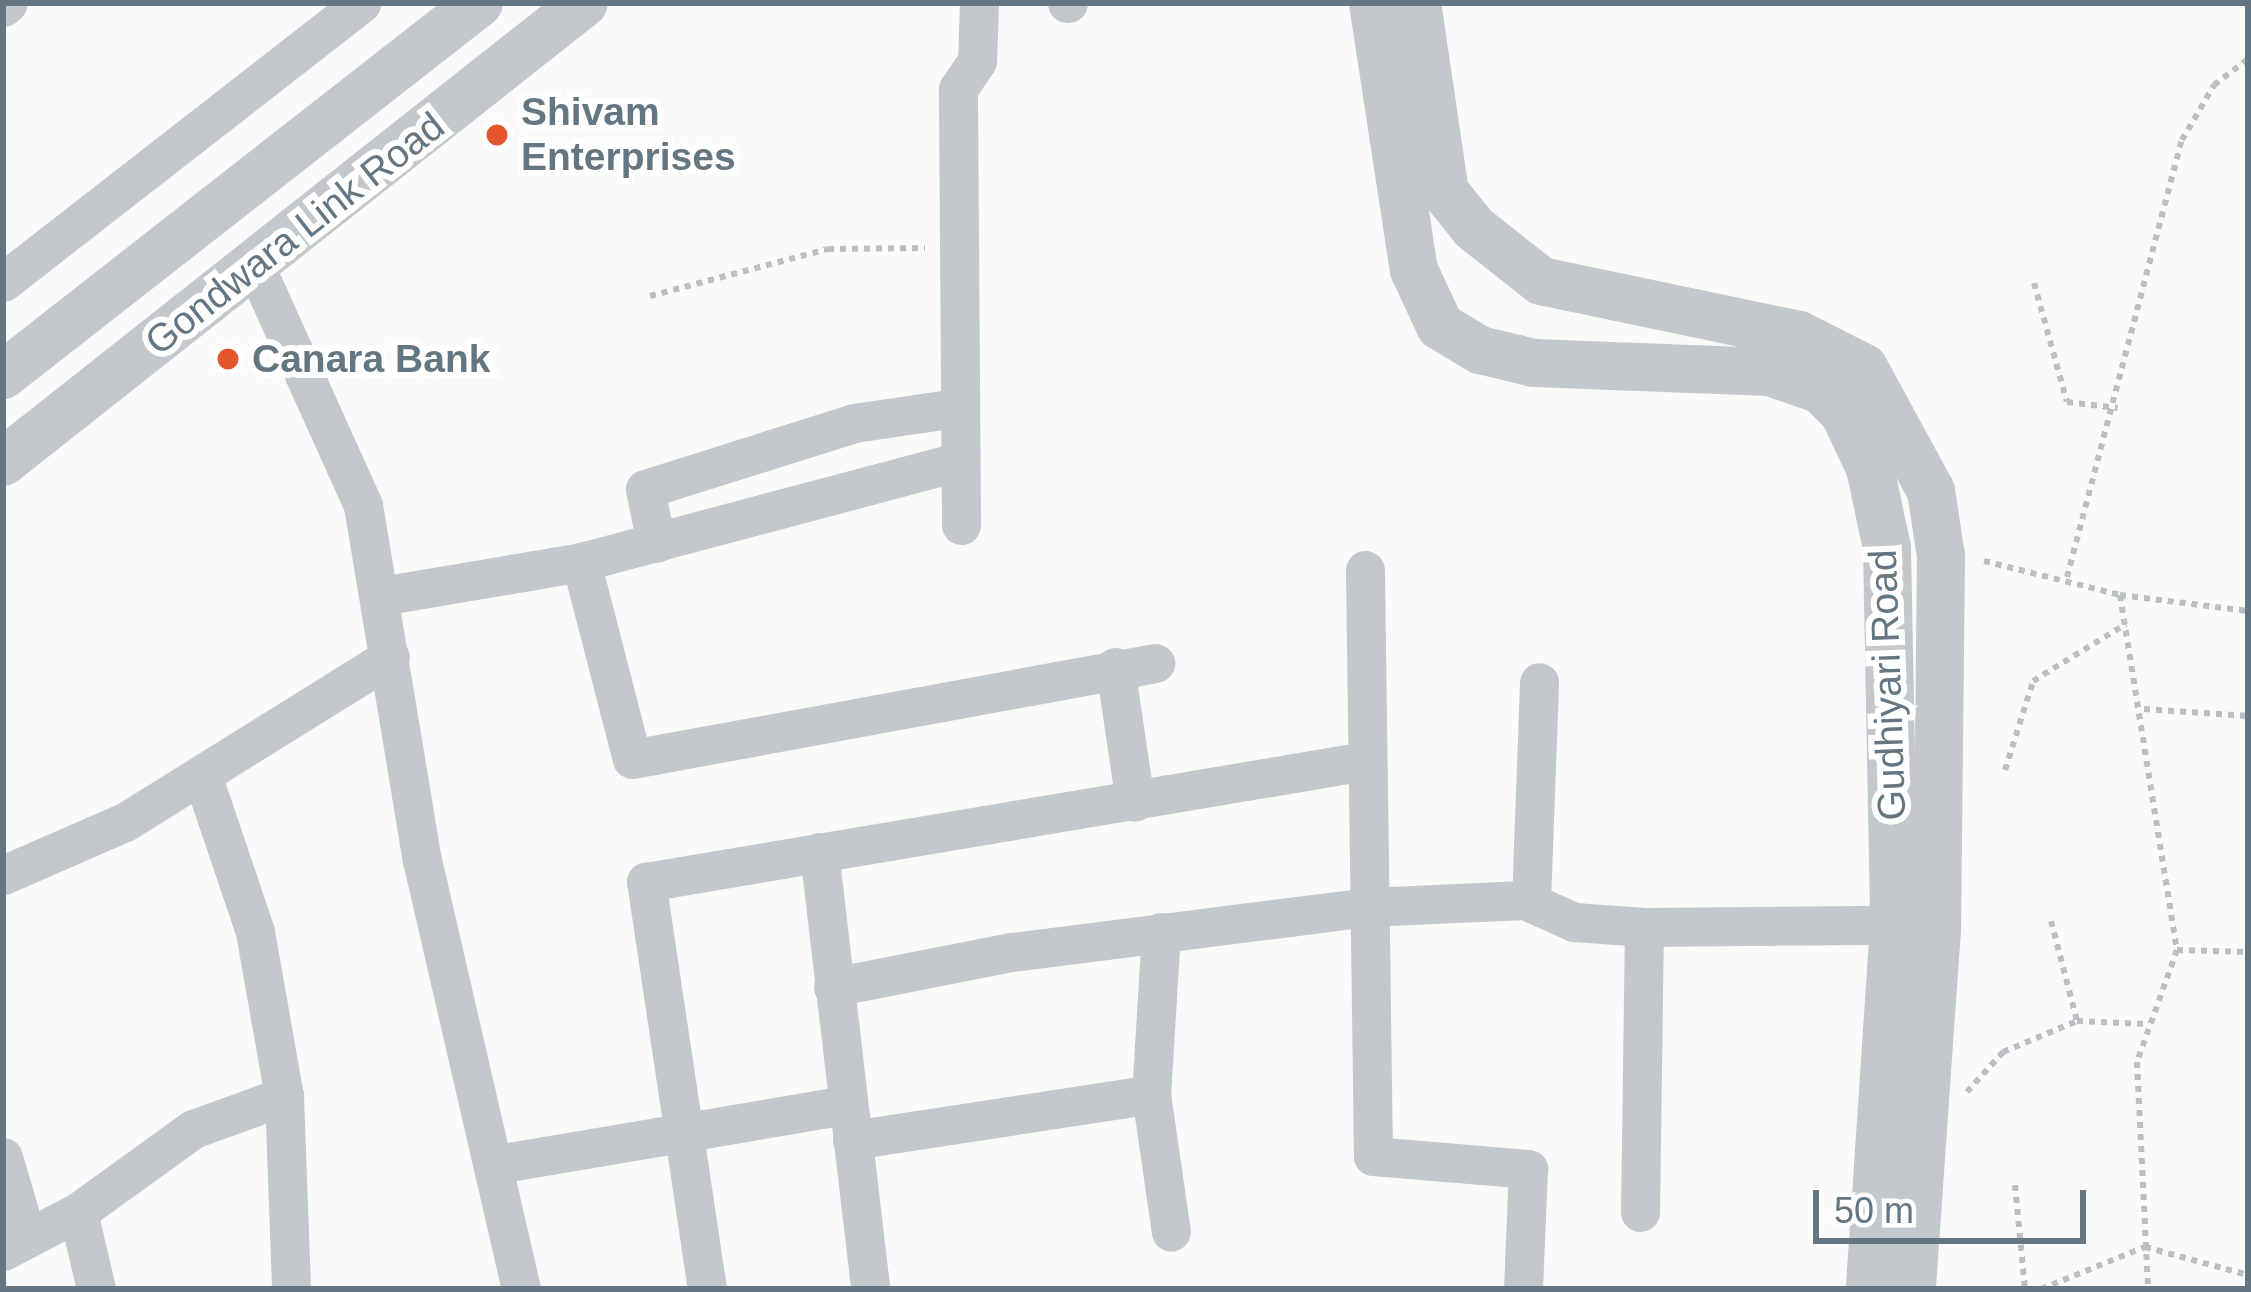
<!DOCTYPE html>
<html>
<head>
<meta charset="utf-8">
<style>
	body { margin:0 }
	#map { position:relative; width:2251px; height:1292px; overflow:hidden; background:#fafaf8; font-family:Helvetica,sans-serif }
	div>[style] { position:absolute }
	.path>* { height:6px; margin-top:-3px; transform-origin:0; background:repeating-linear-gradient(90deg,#bbbfc2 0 6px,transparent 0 12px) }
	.minor>* { height:39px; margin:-19.5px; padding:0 19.5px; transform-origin:19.5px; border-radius:19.5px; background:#c3c8cc }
	.tertiary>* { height:48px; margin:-24px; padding:0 24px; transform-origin:24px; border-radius:24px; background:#c3c8cc }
	.dots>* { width:33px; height:33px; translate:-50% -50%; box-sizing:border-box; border:6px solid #fff; border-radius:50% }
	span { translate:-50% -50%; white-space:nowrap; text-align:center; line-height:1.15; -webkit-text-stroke:12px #fff; paint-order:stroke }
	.poi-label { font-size:39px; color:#657683; font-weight:700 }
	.left { translate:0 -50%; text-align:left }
	.street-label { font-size:39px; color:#657683 }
	.frame { position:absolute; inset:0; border:6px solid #657683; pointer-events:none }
	.scale { position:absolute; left:1813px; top:1190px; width:273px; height:54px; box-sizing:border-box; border:6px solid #657683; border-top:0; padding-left:15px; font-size:36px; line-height:42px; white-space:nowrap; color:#657683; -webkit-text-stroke:9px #fff; paint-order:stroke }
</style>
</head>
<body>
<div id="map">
	<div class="path">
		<div style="left:2034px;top:283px;width:123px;rotate:74.5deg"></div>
		<div style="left:2067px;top:402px;width:51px;rotate:6.7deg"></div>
		<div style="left:650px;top:296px;width:184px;rotate:-14.8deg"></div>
		<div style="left:828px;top:249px;width:97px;rotate:-0.6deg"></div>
		<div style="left:1984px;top:561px;width:140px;rotate:14deg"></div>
		<div style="left:2120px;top:595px;width:360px;rotate:80.9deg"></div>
		<div style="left:2177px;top:950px;width:119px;rotate:109.7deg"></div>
		<div style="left:2137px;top:1062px;width:227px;rotate:87.2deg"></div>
		<div style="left:2067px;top:577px;width:452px;rotate:-75.3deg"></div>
		<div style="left:2182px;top:140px;width:64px;rotate:-59.8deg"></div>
		<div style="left:2214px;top:85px;width:43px;rotate:-37.4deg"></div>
		<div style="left:2120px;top:595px;width:129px;rotate:7.1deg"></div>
		<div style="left:2144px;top:709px;width:104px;rotate:3.9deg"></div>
		<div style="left:2005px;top:770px;width:93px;rotate:-72.5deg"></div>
		<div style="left:2033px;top:681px;width:109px;rotate:-31.5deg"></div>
		<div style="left:2051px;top:921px;width:103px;rotate:75.4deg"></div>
		<div style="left:2077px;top:1021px;width:69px;rotate:2.5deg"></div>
		<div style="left:2177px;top:950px;width:71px;rotate:1.6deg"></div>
		<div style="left:1967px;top:1092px;width:54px;rotate:-48deg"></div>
		<div style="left:2003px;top:1052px;width:80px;rotate:-22.7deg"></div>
		<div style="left:2015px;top:1185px;width:104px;rotate:84.5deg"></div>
		<div style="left:2041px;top:1289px;width:112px;rotate:-22deg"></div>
		<div style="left:2145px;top:1247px;width:107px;rotate:15.2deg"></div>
	</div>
	<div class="minor">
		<div style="left:1067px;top:3px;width:1px"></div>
		<div style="left:3px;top:7px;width:6px;rotate:-39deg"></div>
		<div style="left:255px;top:266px;width:262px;rotate:65.7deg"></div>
		<div style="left:363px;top:505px;width:360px;rotate:80.6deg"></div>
		<div style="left:422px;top:860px;width:440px;rotate:77deg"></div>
		<div style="left:3px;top:282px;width:454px;rotate:-37.9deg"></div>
		<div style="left:961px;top:525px;width:436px;rotate:-90.4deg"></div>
		<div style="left:958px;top:89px;width:34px;rotate:-56deg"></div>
		<div style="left:977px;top:61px;width:58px;rotate:-88deg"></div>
		<div style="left:656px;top:543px;width:55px;rotate:-101.5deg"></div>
		<div style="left:645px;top:489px;width:219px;rotate:-17.5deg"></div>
		<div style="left:854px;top:423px;width:103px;rotate:-8.4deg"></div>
		<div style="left:581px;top:562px;width:203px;rotate:75.5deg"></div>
		<div style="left:632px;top:759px;width:532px;rotate:-10.4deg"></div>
		<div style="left:1365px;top:570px;width:586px;rotate:89.22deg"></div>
		<div style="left:1373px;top:1156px;width:156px;rotate:4.8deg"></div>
		<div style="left:1528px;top:1169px;width:120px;rotate:92.4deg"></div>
		<div style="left:381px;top:596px;width:203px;rotate:-9.6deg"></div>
		<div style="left:581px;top:562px;width:389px;rotate:-14.9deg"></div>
		<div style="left:1115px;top:667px;width:136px;rotate:81.6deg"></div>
		<div style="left:202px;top:775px;width:166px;rotate:71.3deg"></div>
		<div style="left:255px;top:932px;width:167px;rotate:80deg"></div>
		<div style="left:284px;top:1096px;width:193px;rotate:87.9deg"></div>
		<div style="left:819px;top:852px;width:440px;rotate:83.3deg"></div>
		<div style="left:3px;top:875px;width:133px;rotate:-23.5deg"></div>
		<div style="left:125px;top:822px;width:312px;rotate:-31.9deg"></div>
		<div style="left:1531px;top:902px;width:220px;rotate:-87.9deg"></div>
		<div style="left:1161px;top:932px;width:162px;rotate:93.5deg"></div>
		<div style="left:1151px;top:1094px;width:139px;rotate:81.8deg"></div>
		<div style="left:833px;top:987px;width:182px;rotate:-11.1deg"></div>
		<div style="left:1012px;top:952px;width:357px;rotate:-7.2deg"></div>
		<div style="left:1366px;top:907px;width:159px;rotate:-2.5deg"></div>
		<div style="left:1525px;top:900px;width:54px;rotate:24.2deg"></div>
		<div style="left:1574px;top:922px;width:70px;rotate:4.1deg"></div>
		<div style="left:1644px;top:927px;width:250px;rotate:-0.5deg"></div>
		<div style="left:852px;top:1140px;width:303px;rotate:-8.7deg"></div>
		<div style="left:3px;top:1157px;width:85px;rotate:73.7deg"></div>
		<div style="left:497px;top:1164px;width:355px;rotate:-9.6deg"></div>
		<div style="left:78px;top:1212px;width:79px;rotate:76.8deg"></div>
		<div style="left:1640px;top:1212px;width:285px;rotate:-89.2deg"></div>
		<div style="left:3px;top:1251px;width:85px;rotate:-27.5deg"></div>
		<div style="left:78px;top:1212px;width:142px;rotate:-35.8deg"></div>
		<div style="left:193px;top:1129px;width:97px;rotate:-19.9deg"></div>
		<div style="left:707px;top:1289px;width:412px;rotate:-98.5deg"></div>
		<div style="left:646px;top:882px;width:729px;rotate:-9.55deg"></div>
	</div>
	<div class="tertiary">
		<div style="left:1373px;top:3px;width:270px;rotate:81.3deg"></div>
		<div style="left:1414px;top:270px;width:62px;rotate:65.1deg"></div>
		<div style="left:1440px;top:326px;width:47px;rotate:31deg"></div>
		<div style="left:1480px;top:350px;width:56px;rotate:13.5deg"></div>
		<div style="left:1534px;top:363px;width:236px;rotate:2.2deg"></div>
		<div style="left:1770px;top:372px;width:54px;rotate:19.4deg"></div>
		<div style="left:1821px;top:390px;width:33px;rotate:45deg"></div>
		<div style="left:1844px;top:413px;width:61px;rotate:64.7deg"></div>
		<div style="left:1870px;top:468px;width:82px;rotate:78deg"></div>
		<div style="left:1887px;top:548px;width:377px;rotate:88.9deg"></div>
		<div style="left:1894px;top:925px;width:365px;rotate:93.8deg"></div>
		<div style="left:1417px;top:3px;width:191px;rotate:81.6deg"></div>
		<div style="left:1445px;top:192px;width:46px;rotate:51.1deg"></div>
		<div style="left:1474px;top:228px;width:85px;rotate:38.3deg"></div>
		<div style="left:1541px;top:281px;width:264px;rotate:11.8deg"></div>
		<div style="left:1799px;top:335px;width:73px;rotate:26.9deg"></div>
		<div style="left:1864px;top:368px;width:140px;rotate:61.4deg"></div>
		<div style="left:1931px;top:491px;width:66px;rotate:81.3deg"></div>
		<div style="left:1941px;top:556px;width:373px;rotate:90.6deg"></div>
		<div style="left:1937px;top:929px;width:361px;rotate:94deg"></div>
		<div style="left:3px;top:375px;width:604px;rotate:-38.01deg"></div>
		<div style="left:3px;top:462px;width:740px;rotate:-38.31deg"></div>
	</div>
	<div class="dots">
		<div style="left:497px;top:135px;background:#e4572e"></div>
		<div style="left:228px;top:359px;background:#e4572e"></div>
	</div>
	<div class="poi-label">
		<span class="left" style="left:521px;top:135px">Shivam<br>Enterprises</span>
		<span class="left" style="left:252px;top:359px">Canara Bank</span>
	</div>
	<div class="street-label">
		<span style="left:295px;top:234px;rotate:-38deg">Gondwara Link Road</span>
		<span style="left:1888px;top:685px;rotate:-92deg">Gudhiyari Road</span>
	</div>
	<div class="frame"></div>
	<div class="scale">50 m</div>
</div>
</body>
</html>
